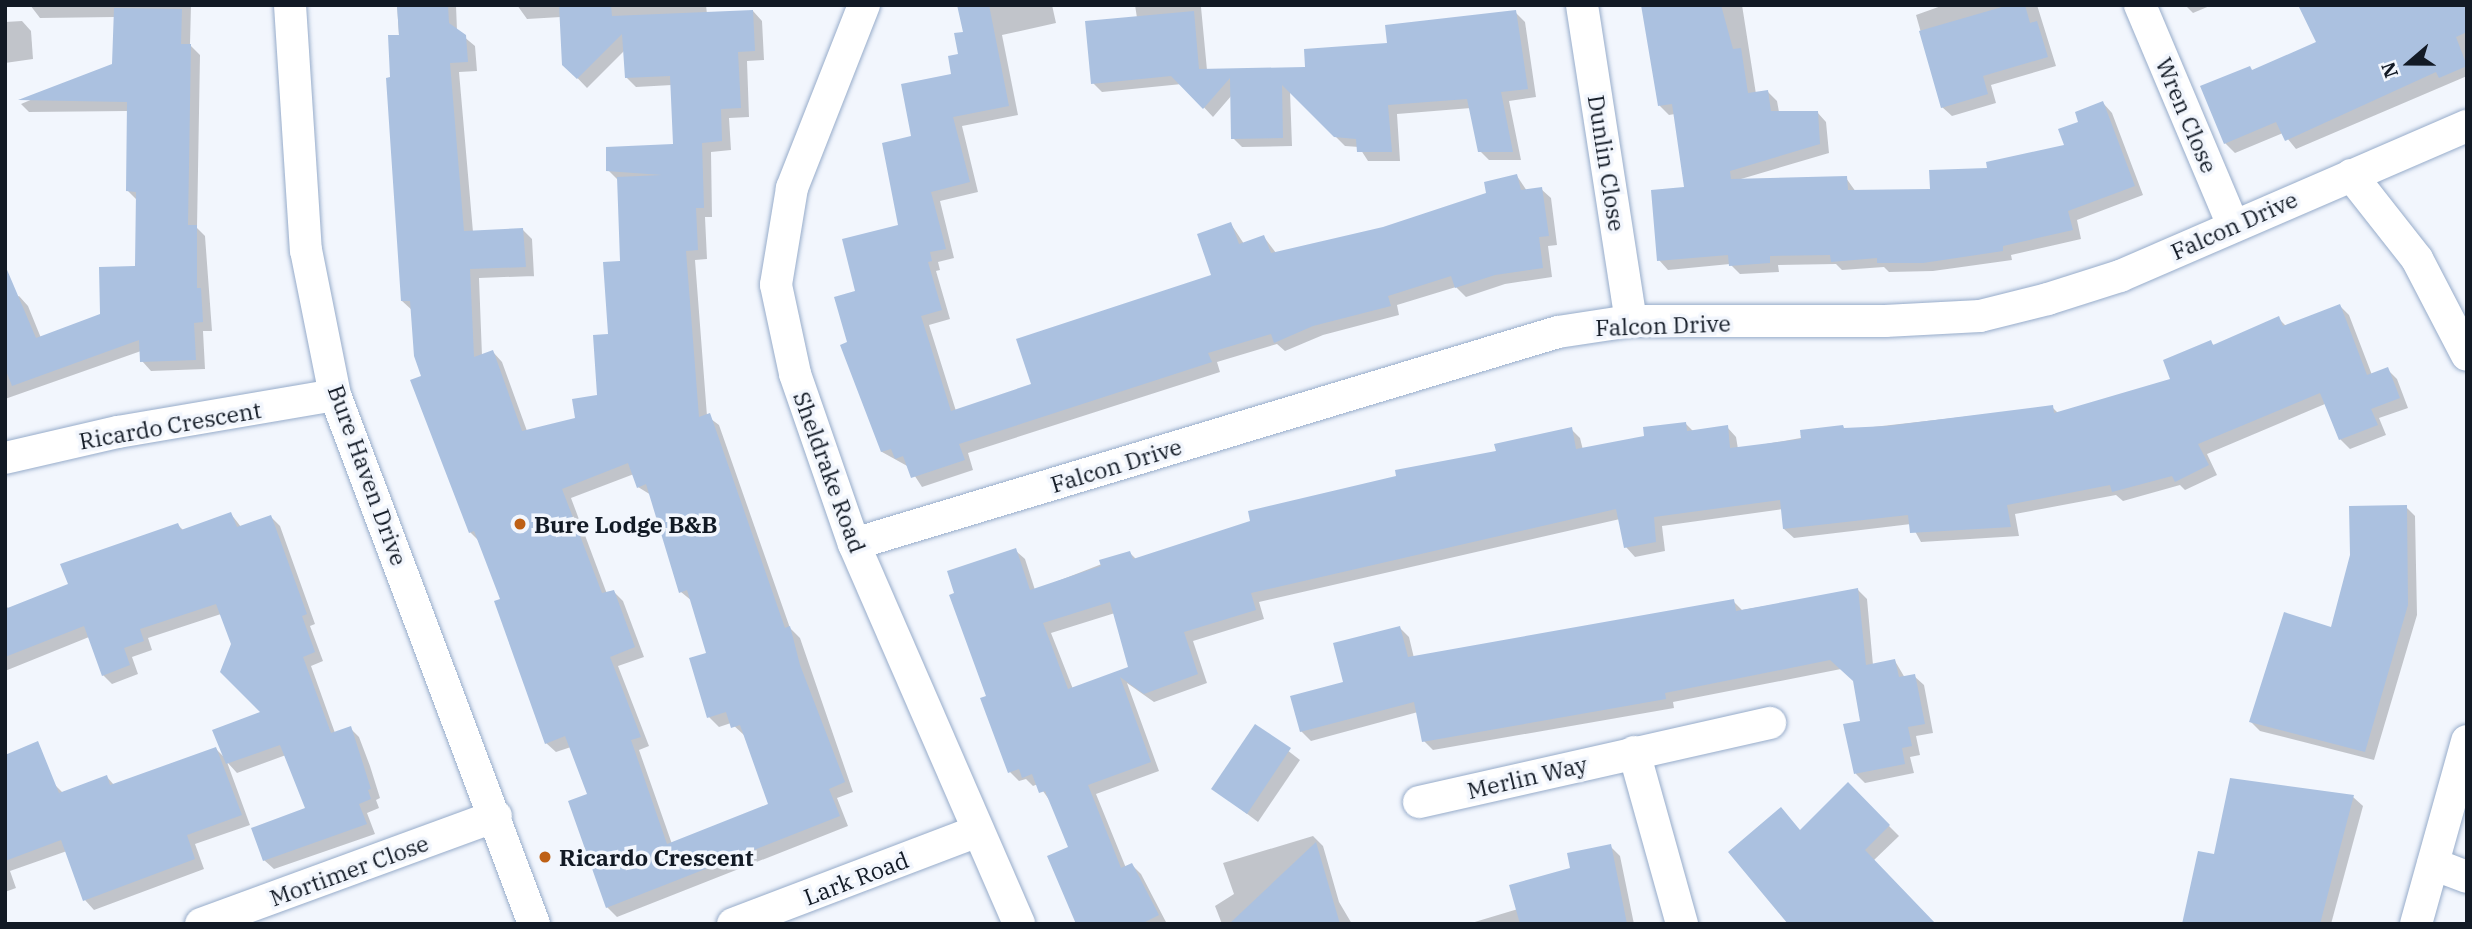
<!DOCTYPE html>
<html>
<head>
<meta charset="utf-8">
<style>
	body { margin:0 }
	#map { position:relative; width:2472px; height:929px; overflow:hidden; background:#f2f6fd; font-family:"IBM Plex Serif",serif }
	div>[style] { position:absolute }
	.shadow>* { inset:0; background:#0003 }
	.building>* { inset:0; background:#abc1e0 }
	.roads { filter:drop-shadow(0 0 2px #97acca) drop-shadow(0 0 2px #97acca) }
	.street>* { height:32px; margin:-16px; padding:0 16px; transform-origin:16px; border-radius:16px; background:#fff }
	.dots>* { width:19px; height:19px; translate:-50% -50%; box-sizing:border-box; border:4px solid #f2f6fd; border-radius:50% }
	span { translate:-50% -50%; white-space:nowrap; text-align:center; line-height:1.15; -webkit-text-stroke:7px #f2f6fd; paint-order:stroke }
	.street-label { font-size:23px; color:#121a25 }
	.poi-label { font-size:23px; color:#121a25; font-weight:700 }
	.left { translate:0 -50%; text-align:left }
	.frame { position:absolute; inset:0; border:7px solid #121a25; pointer-events:none }
	.north { position:absolute; left:2374px; top:28px; width:70px; height:70px; -webkit-text-stroke:5px #f2f6fd; paint-order:stroke; rotate:250deg; font-size:19px; font-weight:700; line-height:28px; text-align:center; color:#121a25 }
	.north::after { content:''; display:block; margin:auto; width:24px; height:32px; background:#121a25; clip-path:polygon(50% 0,100% 100%,50% 72%,0 100%) }
</style>
</head>
<body>
<div id="map">
	<div class="shadow">
		<div style="clip-path:polygon(30px 5px,191px 5px,190px 45px,200px 55px,197px 228px,205px 236px,212px 331px,203px 331px,205px 369px,151px 371px,142px 361px,141px 351px,5px 399px,5px 301px,19px 296px,28px 306px,41px 338px,102px 315px,137px 268px,137px 200px,128px 191px,128px 111px,29px 112px,21px 104px,113px 65px,115px 17px,40px 18px)"></div>
		<div style="clip-path:polygon(evenodd,397px 5px,456px 5px,457px 31px,475px 46px,477px 71px,459px 72px,473px 232px,523px 230px,532px 239px,534px 276px,479px 278px,482px 356px,493px 352px,502px 362px,527px 431px,577px 419px,599px 397px,622px 263px,618px 180px,608px 170px,675px 146px,672px 85px,636px 87px,626px 77px,625px 50px,587px 88px,564px 64px,561px 17px,527px 19px,517px 5px,706px 5px,707px 14px,753px 11px,762px 21px,764px 60px,747px 61px,749px 117px,729px 118px,731px 150px,711px 152px,712px 217px,705px 217px,707px 259px,695px 260px,707px 416px,719px 425px,790px 628px,800px 638px,853px 792px,837px 798px,848px 826px,617px 917px,607px 907px,589px 795px,571px 747px,556px 752px,546px 743px,502px 600px,481px 543px,470px 532px,412px 381px,423px 377px,413px 311px,402px 301px,392px 79px,399px 36px,397px 5px,634px 474px,638px 487px,651px 495px,681px 592px,692px 601px,708px 654px,709px 717px,719px 727px,731px 723px,745px 736px,770px 805px,672px 844px,639px 750px,649px 746px,618px 666px,644px 657px,623px 601px,614px 592px,607px 594px,571px 498px,634px 474px)"></div>
		<div style="clip-path:polygon(959px 5px,1052px 5px,1056px 23px,1002px 35px,1018px 115px,962px 126px,978px 192px,940px 201px,954px 258px,938px 262px,940px 270px,936px 271px,950px 319px,929px 325px,956px 411px,1033px 385px,1213px 276px,1231px 224px,1244px 244px,1264px 237px,1276px 253px,1383px 228px,1488px 194px,1517px 176px,1527px 191px,1541px 189px,1551px 198px,1557px 245px,1548px 246px,1552px 277px,1505px 284px,1466px 297px,1456px 287px,1397px 305px,1399px 315px,1323px 335px,1285px 351px,1277px 344px,1217px 362px,1220px 372px,968px 453px,973px 470px,922px 487px,909px 467px,882px 452px,850px 343px,857px 292px,900px 227px,913px 137px,953px 76px,965px 33px)"></div>
		<div style="clip-path:polygon(1135px 5px,1218px 5px,1201px 7px,1207px 70px,1307px 69px,1515px 12px,1525px 22px,1536px 97px,1509px 101px,1521px 160px,1489px 160px,1480px 151px,1471px 108px,1397px 114px,1400px 161px,1368px 161px,1359px 147px,1345px 146px,1290px 91px,1292px 146px,1242px 147px,1233px 138px,1232px 95px,1213px 117px,1182px 84px,1102px 92px,1093px 83px,1137px 18px)"></div>
		<div style="clip-path:polygon(1642px 5px,1742px 5px,1756px 94px,1768px 92px,1777px 101px,1779px 112px,1817px 112px,1826px 122px,1829px 153px,1741px 179px,1846px 178px,1856px 192px,1932px 190px,2067px 146px,2081px 123px,2103px 103px,2112px 113px,2143px 195px,2077px 220px,2081px 239px,2011px 255px,2012px 260px,1933px 271px,1889px 272px,1884px 267px,1842px 270px,1836px 264px,1778px 265px,1779px 272px,1740px 274px,1730px 264px,1668px 270px,1659px 260px,1686px 189px,1675px 114px,1669px 115px,1660px 106px)"></div>
		<div style="clip-path:polygon(1944px 5px,2037px 5px,2056px 66px,1991px 85px,1996px 103px,1952px 116px,1942px 107px,1916px 15px)"></div>
		<div style="clip-path:polygon(2185px 5px,2212px 5px,2193px 13px)"></div>
		<div style="clip-path:polygon(2467px 5px,2467px 76px,2296px 149px,2283px 133px,2235px 153px,2225px 143px,2253px 72px)"></div>
		<div style="clip-path:polygon(22px 21px,31px 31px,33px 59px,5px 63px,5px 22px)"></div>
		<div style="clip-path:polygon(evenodd,2340px 306px,2349px 315px,2372px 375px,2387px 369px,2397px 379px,2408px 408px,2379px 418px,2386px 435px,2350px 449px,2340px 439px,2325px 404px,2207px 454px,2217px 475px,2185px 490px,2180px 485px,2123px 501px,2116px 495px,2015px 514px,2019px 536px,1921px 542px,1911px 524px,1794px 538px,1784px 529px,1783px 509px,1662px 526px,1665px 551px,1635px 557px,1626px 547px,1620px 519px,1259px 602px,1264px 619px,1193px 641px,1207px 683px,1154px 702px,1127px 683px,1159px 771px,1096px 794px,1126px 868px,1132px 865px,1141px 874px,1167px 924px,1078px 924px,1070px 848px,1050px 801px,1038px 784px,1033px 786px,1026px 779px,1019px 781px,1010px 772px,988px 697px,1015px 550px,1025px 559px,1035px 590px,1130px 553px,1137px 560px,1571px 429px,1580px 438px,1583px 450px,1646px 438px,1685px 423px,1694px 432px,1727px 427px,1736px 437px,1738px 449px,1846px 430px,2052px 407px,2058px 413px,2173px 380px,2211px 343px,2215px 346px,2278px 318px,2287px 327px,2340px 306px,1115px 613px,1130px 668px,1073px 689px,1051px 633px,1115px 613px)"></div>
		<div style="clip-path:polygon(2406px 507px,2415px 516px,2417px 615px,2374px 760px,2260px 731px,2251px 722px,2332px 629px)"></div>
		<div style="clip-path:polygon(231px 514px,241px 527px,271px 517px,280px 526px,315px 624px,310px 626px,323px 661px,311px 666px,335px 733px,350px 728px,359px 737px,370px 766px,380px 798px,376px 800px,379px 808px,367px 813px,375px 834px,274px 869px,264px 860px,307px 809px,286px 755px,237px 773px,227px 762px,250px 825px,195px 844px,204px 869px,94px 910px,85px 900px,67px 851px,10px 871px,16px 888px,5px 892px,5px 804px,55px 785px,63px 793px,107px 777px,114px 785px,216px 749px,226px 759px,263px 713px,221px 614px,148px 638px,152px 650px,132px 657px,138px 674px,112px 684px,103px 675px,89px 637px,5px 671px,5px 605px,9px 609px,70px 585px,178px 525px,184px 531px)"></div>
		<div style="clip-path:polygon(1858px 590px,1867px 599px,1873px 665px,1895px 661px,1905px 678px,1914px 676px,1924px 685px,1933px 733px,1916px 736px,1920px 755px,1910px 757px,1914px 773px,1865px 783px,1856px 774px,1863px 722px,1855px 681px,1841px 669px,1673px 702px,1674px 708px,1433px 750px,1424px 741px,1418px 712px,1311px 741px,1301px 731px,1399px 627px,1409px 637px,1414px 658px,1733px 601px,1742px 610px)"></div>
		<div style="clip-path:polygon(1256px 726px,1300px 760px,1258px 822px,1214px 789px)"></div>
		<div style="clip-path:polygon(1848px 785px,1899px 836px,1873px 861px,1801px 832px)"></div>
		<div style="clip-path:polygon(2353px 797px,2363px 806px,2331px 924px,2184px 924px,2215px 856px)"></div>
		<div style="clip-path:polygon(1313px 836px,1323px 846px,1339px 902px,1352px 924px,1222px 924px,1215px 906px,1234px 894px,1223px 863px)"></div>
		<div style="clip-path:polygon(1610px 846px,1620px 856px,1634px 924px,1468px 924px,1518px 909px)"></div>
	</div>
	<div class="building">
		<div style="clip-path:polygon(evenodd,397px 5px,448px 5px,449px 23px,466px 35px,468px 62px,450px 63px,464px 231px,523px 228px,526px 267px,470px 269px,474px 357px,493px 350px,522px 431px,575px 418px,572px 399px,597px 395px,593px 335px,608px 334px,603px 262px,620px 261px,617px 177px,662px 175px,606px 171px,606px 147px,673px 144px,670px 76px,625px 78px,622px 34px,577px 79px,562px 65px,559px 5px,611px 5px,612px 16px,753px 10px,755px 51px,738px 52px,741px 108px,721px 109px,722px 141px,702px 143px,704px 208px,696px 208px,698px 250px,686px 251px,699px 417px,710px 413px,785px 628px,790px 626px,800px 665px,845px 782px,829px 789px,840px 816px,606px 908px,568px 801px,587px 794px,565px 736px,545px 744px,494px 601px,500px 599px,474px 531px,469px 533px,410px 380px,421px 376px,414px 356px,410px 301px,401px 301px,386px 78px,390px 77px,388px 35px,399px 35px,397px 5px,628px 463px,637px 488px,646px 484px,679px 593px,687px 590px,706px 653px,689px 658px,707px 718px,726px 712px,731px 728px,740px 725px,768px 804px,667px 844px,631px 740px,641px 737px,610px 657px,635px 647px,614px 590px,602px 593px,562px 489px,628px 463px)"></div>
		<div style="clip-path:polygon(957px 5px,989px 5px,1009px 106px,953px 117px,970px 182px,931px 192px,946px 249px,930px 252px,932px 261px,928px 262px,942px 310px,921px 316px,951px 411px,1031px 384px,1016px 339px,1211px 275px,1197px 234px,1231px 222px,1239px 244px,1264px 235px,1271px 253px,1383px 227px,1486px 193px,1484px 182px,1517px 174px,1521px 190px,1542px 187px,1549px 236px,1539px 237px,1543px 268px,1495px 275px,1455px 288px,1451px 276px,1388px 296px,1391px 306px,1313px 326px,1274px 343px,1271px 334px,1208px 353px,1212px 362px,959px 444px,965px 460px,911px 478px,903px 456px,895px 459px,891px 449px,881px 452px,840px 345px,847px 342px,834px 297px,855px 291px,842px 239px,898px 225px,882px 143px,911px 136px,901px 84px,951px 74px,948px 56px,958px 54px,954px 33px,963px 32px)"></div>
		<div style="clip-path:polygon(1641px 5px,1721px 5px,1733px 49px,1741px 48px,1748px 93px,1768px 90px,1771px 111px,1818px 111px,1820px 144px,1730px 171px,1731px 179px,1847px 176px,1848px 190px,1930px 189px,1929px 170px,1987px 168px,1986px 162px,2064px 145px,2058px 129px,2078px 122px,2075px 112px,2103px 101px,2135px 186px,2068px 211px,2073px 230px,2003px 246px,2003px 251px,1923px 263px,1877px 263px,1877px 258px,1831px 262px,1830px 255px,1770px 256px,1770px 263px,1729px 266px,1728px 255px,1657px 261px,1651px 190px,1684px 187px,1672px 104px,1658px 106px)"></div>
		<div style="clip-path:polygon(2009px 5px,2025px 5px,2030px 23px,2037px 21px,2048px 57px,1983px 76px,1988px 94px,1941px 108px,1919px 31px)"></div>
		<div style="clip-path:polygon(2298px 5px,2467px 5px,2467px 32px,2456px 37px,2467px 66px,2439px 78px,2436px 72px,2285px 141px,2276px 122px,2224px 144px,2200px 86px,2250px 66px,2252px 70px,2316px 42px)"></div>
		<div style="clip-path:polygon(114px 8px,182px 9px,181px 44px,191px 44px,188px 225px,197px 225px,197px 288px,201px 288px,203px 322px,194px 323px,196px 360px,140px 362px,139px 340px,12px 386px,5px 368px,5px 265px,36px 338px,100px 314px,99px 267px,135px 266px,136px 192px,126px 191px,127px 102px,18px 100px,112px 64px)"></div>
		<div style="clip-path:polygon(1516px 10px,1528px 89px,1501px 92px,1513px 152px,1478px 152px,1467px 99px,1388px 105px,1392px 152px,1357px 152px,1356px 139px,1334px 137px,1282px 85px,1283px 138px,1231px 139px,1230px 78px,1203px 109px,1171px 76px,1091px 84px,1085px 21px,1194px 11px,1199px 69px,1305px 67px,1304px 49px,1387px 43px,1385px 25px)"></div>
		<div style="clip-path:polygon(evenodd,2340px 304px,2367px 375px,2388px 367px,2400px 398px,2371px 409px,2378px 425px,2339px 440px,2320px 393px,2198px 444px,2209px 465px,2175px 482px,2172px 476px,2112px 492px,2110px 485px,2007px 505px,2011px 527px,1910px 533px,1908px 515px,1783px 529px,1780px 500px,1654px 517px,1656px 542px,1624px 548px,1616px 509px,1251px 593px,1256px 610px,1184px 632px,1198px 674px,1144px 694px,1120px 677px,1151px 762px,1088px 785px,1121px 868px,1132px 863px,1159px 915px,1141px 924px,1076px 924px,1047px 856px,1068px 847px,1045px 791px,1039px 793px,1032px 774px,1022px 778px,1019px 769px,1008px 773px,980px 698px,986px 696px,949px 595px,954px 593px,947px 571px,1016px 548px,1030px 590px,1101px 566px,1099px 560px,1130px 551px,1133px 559px,1250px 521px,1248px 511px,1396px 476px,1395px 470px,1496px 451px,1494px 444px,1572px 427px,1576px 449px,1644px 436px,1643px 427px,1686px 422px,1687px 431px,1728px 425px,1730px 448px,1801px 439px,1800px 430px,1843px 425px,1844px 428px,1887px 426px,2053px 405px,2054px 413px,2170px 379px,2163px 360px,2211px 340px,2213px 345px,2279px 316px,2283px 326px,2340px 304px,1110px 602px,1128px 667px,1068px 689px,1043px 623px,1110px 602px)"></div>
		<div style="clip-path:polygon(2407px 505px,2408px 605px,2365px 752px,2249px 722px,2284px 612px,2331px 627px,2350px 555px,2349px 506px)"></div>
		<div style="clip-path:polygon(231px 512px,237px 527px,271px 515px,307px 614px,302px 616px,315px 652px,303px 657px,331px 733px,351px 726px,371px 789px,368px 790px,371px 799px,359px 804px,367px 824px,263px 861px,251px 828px,305px 808px,280px 745px,226px 764px,212px 730px,260px 712px,220px 672px,231px 644px,216px 604px,140px 629px,144px 641px,124px 648px,130px 665px,102px 676px,84px 626px,5px 657px,5px 609px,68px 584px,60px 564px,178px 523px,181px 530px)"></div>
		<div style="clip-path:polygon(1858px 588px,1866px 665px,1895px 659px,1899px 677px,1915px 674px,1925px 724px,1908px 727px,1912px 746px,1902px 748px,1905px 764px,1854px 774px,1843px 724px,1860px 721px,1853px 681px,1830px 660px,1665px 693px,1666px 699px,1422px 742px,1414px 702px,1300px 732px,1290px 696px,1343px 682px,1333px 643px,1400px 626px,1408px 657px,1734px 599px,1736px 611px)"></div>
		<div style="clip-path:polygon(1255px 724px,1291px 748px,1247px 814px,1211px 789px)"></div>
		<div style="clip-path:polygon(38px 741px,59px 793px,107px 775px,110px 785px,216px 747px,242px 815px,187px 835px,195px 859px,83px 901px,61px 840px,5px 861px,5px 755px)"></div>
		<div style="clip-path:polygon(2230px 778px,2354px 795px,2320px 924px,2182px 924px,2198px 851px,2214px 854px)"></div>
		<div style="clip-path:polygon(1848px 782px,1890px 825px,1865px 850px,1936px 924px,1788px 924px,1728px 852px,1781px 807px,1800px 830px)"></div>
		<div style="clip-path:polygon(1316px 842px,1340px 924px,1229px 924px)"></div>
		<div style="clip-path:polygon(1611px 844px,1627px 924px,1520px 924px,1509px 885px,1570px 868px,1567px 853px)"></div>
	</div>
	<div class="roads">
		<div class="street">
			<div style="left:290px;top:5px;width:246px;rotate:86.3deg"></div>
			<div style="left:306px;top:250px;width:148px;rotate:78.7deg"></div>
			<div style="left:335px;top:395px;width:565px;rotate:69.38deg"></div>
			<div style="left:864px;top:5px;width:197px;rotate:111.5deg"></div>
			<div style="left:792px;top:188px;width:98px;rotate:99.4deg"></div>
			<div style="left:776px;top:285px;width:91px;rotate:77.9deg"></div>
			<div style="left:795px;top:374px;width:180px;rotate:70.9deg"></div>
			<div style="left:854px;top:544px;width:414px;rotate:66.5deg"></div>
			<div style="left:1582px;top:5px;width:320px;rotate:81.2deg"></div>
			<div style="left:2140px;top:5px;width:239px;rotate:67.1deg"></div>
			<div style="left:2351px;top:175px;width:107px;rotate:51.8deg"></div>
			<div style="left:2417px;top:259px;width:108px;rotate:62.5deg"></div>
			<div style="left:5px;top:458px;width:116px;rotate:-13deg"></div>
			<div style="left:118px;top:432px;width:220px;rotate:-9.7deg"></div>
			<div style="left:854px;top:544px;width:735px;rotate:-16.76deg"></div>
			<div style="left:1558px;top:332px;width:74px;rotate:-8.6deg"></div>
			<div style="left:1631px;top:321px;width:254px"></div>
			<div style="left:1885px;top:321px;width:95px;rotate:-3deg"></div>
			<div style="left:1980px;top:316px;width:70px;rotate:-14deg"></div>
			<div style="left:2048px;top:299px;width:76px;rotate:-17.7deg"></div>
			<div style="left:2120px;top:276px;width:378px;rotate:-23.4deg"></div>
			<div style="left:1634px;top:752px;width:179px;rotate:74.4deg"></div>
			<div style="left:1419px;top:802px;width:360px;rotate:-12.7deg"></div>
			<div style="left:2433px;top:864px;width:36px;rotate:21deg"></div>
			<div style="left:201px;top:924px;width:314px;rotate:-20.1deg"></div>
			<div style="left:733px;top:924px;width:262px;rotate:-20.8deg"></div>
			<div style="left:2416px;top:924px;width:190px;rotate:-74.4deg"></div>
		</div>
	</div>
	<div class="dots">
		<div style="left:520px;top:524px;background:#be6015"></div>
		<div style="left:545px;top:857px;background:#be6015"></div>
	</div>
	<div class="street-label">
		<span style="left:2187px;top:115px;rotate:67deg">Wren Close</span>
		<span style="left:1607px;top:163px;rotate:81deg">Dunlin Close</span>
		<span style="left:2234px;top:225px;rotate:-24deg">Falcon Drive</span>
		<span style="left:1663px;top:325px;rotate:-2deg">Falcon Drive</span>
		<span style="left:170px;top:425px;rotate:-10deg">Ricardo Crescent</span>
		<span style="left:1116px;top:465px;rotate:-17deg">Falcon Drive</span>
		<span style="left:830px;top:472px;rotate:70deg">Sheldrake Road</span>
		<span style="left:368px;top:475px;rotate:70deg">Bure Haven Drive</span>
		<span style="left:1527px;top:777px;rotate:-13deg">Merlin Way</span>
		<span style="left:349px;top:870px;rotate:-20deg">Mortimer Close</span>
		<span style="left:856px;top:878px;rotate:-21deg">Lark Road</span>
	</div>
	<div class="poi-label">
		<span class="left" style="left:534px;top:524px">Bure Lodge B&amp;B</span>
		<span class="left" style="left:559px;top:857px">Ricardo Crescent</span>
	</div>
	<div class="frame"></div>
	<div class="north">N</div>
</div>
</body>
</html>
